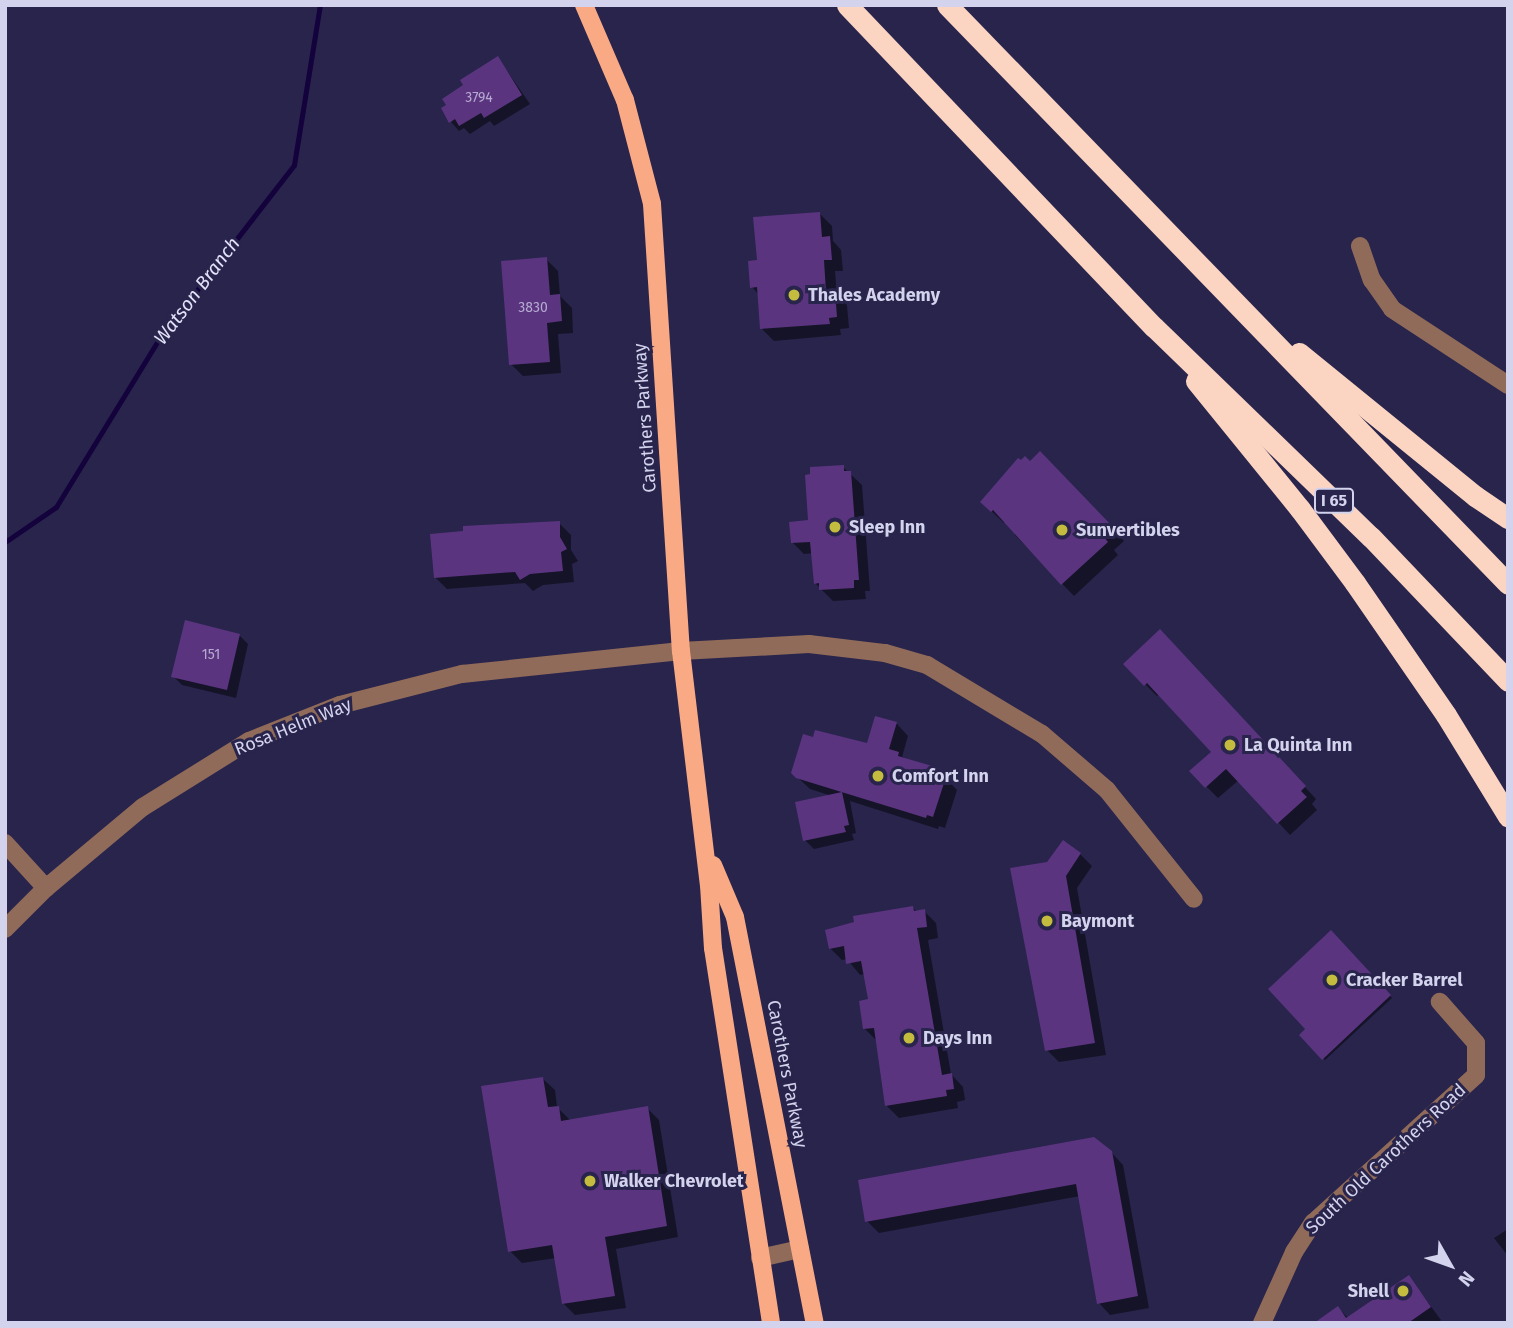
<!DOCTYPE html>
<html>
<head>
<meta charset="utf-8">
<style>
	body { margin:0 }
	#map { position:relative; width:1513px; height:1328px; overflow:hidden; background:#28244c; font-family:"Fira Sans",sans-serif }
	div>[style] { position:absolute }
	.shadow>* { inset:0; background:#0007 }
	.stream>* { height:5px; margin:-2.5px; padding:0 2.5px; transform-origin:2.5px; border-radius:2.5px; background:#13023b }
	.building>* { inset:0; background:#5b347f }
	.minor>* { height:18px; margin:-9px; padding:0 9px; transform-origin:9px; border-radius:9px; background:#916b59 }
	.major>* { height:18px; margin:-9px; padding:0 9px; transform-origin:9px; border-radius:9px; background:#f9aa85 }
	.highway>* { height:21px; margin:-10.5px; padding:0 10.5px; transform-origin:10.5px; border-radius:10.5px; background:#fbd4c2 }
	.dots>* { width:19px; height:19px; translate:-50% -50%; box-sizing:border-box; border:4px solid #28244c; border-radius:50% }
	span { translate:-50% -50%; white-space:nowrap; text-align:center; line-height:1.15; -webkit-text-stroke:6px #28244c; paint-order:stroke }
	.number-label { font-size:14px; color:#b5abd2 }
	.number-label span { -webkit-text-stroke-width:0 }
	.shield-label span { padding:2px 5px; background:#28244c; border:2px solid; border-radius:5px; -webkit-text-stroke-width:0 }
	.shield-label { font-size:16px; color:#d3d3ed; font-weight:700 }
	.poi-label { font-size:18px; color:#d3d3ed; font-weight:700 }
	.left { translate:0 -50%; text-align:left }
	.right { translate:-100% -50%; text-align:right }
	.street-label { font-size:18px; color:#d3d3ed }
	.water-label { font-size:19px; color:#e1e1f8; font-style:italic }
	.frame { position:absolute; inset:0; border:7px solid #d3d3ed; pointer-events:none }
	.north { position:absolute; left:1415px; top:1230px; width:70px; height:70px; -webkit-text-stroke:5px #28244c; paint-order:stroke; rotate:130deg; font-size:19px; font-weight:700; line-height:28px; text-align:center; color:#d3d3ed }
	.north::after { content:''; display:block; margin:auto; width:24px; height:32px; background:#d3d3ed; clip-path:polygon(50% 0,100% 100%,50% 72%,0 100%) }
</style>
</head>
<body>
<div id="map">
	<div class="shadow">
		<div style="clip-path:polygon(498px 58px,530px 104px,494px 126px,490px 121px,470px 134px,464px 128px,459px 131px,451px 122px)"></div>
		<div style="clip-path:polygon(820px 214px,832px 226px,833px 241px,841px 250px,843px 271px,835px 271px,837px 295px,847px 305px,849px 328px,840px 329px,841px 335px,774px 341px,762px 329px,759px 295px,752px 287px,758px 262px)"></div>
		<div style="clip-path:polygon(546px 259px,558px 271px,560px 296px,572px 308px,573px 333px,558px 334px,561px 373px,523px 376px,511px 364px)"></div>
		<div style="clip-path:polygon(1040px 454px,1124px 541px,1114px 550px,1118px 555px,1074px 596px,1015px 535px,1017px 533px,1006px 521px,1004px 523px,982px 502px,1018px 461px,1030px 463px)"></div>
		<div style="clip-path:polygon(843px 467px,862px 485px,870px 591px,865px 591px,866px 599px,833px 601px,815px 583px,813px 553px,804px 554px,792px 542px,810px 522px)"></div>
		<div style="clip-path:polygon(559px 523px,571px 535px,571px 550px,578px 561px,572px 564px,574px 582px,543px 585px,533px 591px,525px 583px,447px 589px,435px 577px)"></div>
		<div style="clip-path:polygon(239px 635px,248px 644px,236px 698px,182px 685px,173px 676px)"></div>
		<div style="clip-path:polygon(1172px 643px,1316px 799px,1312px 804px,1317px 810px,1290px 835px,1239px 780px,1218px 798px,1206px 786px,1214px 752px,1160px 694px,1157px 696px,1125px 664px)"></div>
		<div style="clip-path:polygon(876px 718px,897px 724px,908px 736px,902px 757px,938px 770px,957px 790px,945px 828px,939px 826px,938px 829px,850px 801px,856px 833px,852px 834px,854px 840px,814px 849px,805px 840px,832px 796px,810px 789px,793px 773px,868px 745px)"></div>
		<div style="clip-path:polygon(1080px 854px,1092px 866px,1077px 888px,1106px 1055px,1059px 1062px,1047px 1050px,1048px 864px)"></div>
		<div style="clip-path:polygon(913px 908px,917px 912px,924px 911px,936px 923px,938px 938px,928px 940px,951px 1074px,963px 1087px,965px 1100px,957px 1102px,958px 1108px,899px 1118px,887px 1106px,877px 1041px,865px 1029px,870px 1000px,865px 974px,860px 975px,847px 959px,842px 960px,830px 948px)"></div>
		<div style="clip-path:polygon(1331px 932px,1392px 998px,1325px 1060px,1301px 1035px,1307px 1029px)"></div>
		<div style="clip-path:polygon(543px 1079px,555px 1090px,557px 1107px,571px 1121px,647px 1108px,659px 1120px,678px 1237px,616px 1249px,626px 1308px,575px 1315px,563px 1303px,556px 1258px,522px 1263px,510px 1251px)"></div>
		<div style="clip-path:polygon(1111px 1152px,1123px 1165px,1149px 1308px,1110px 1315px,1099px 1303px,1080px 1196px,879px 1233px,867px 1221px)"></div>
		<div style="clip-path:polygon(1508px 1229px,1508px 1256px,1494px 1238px)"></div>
		<div style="clip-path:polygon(1409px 1277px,1441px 1320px,1437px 1323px,1317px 1323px,1338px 1308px,1348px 1318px)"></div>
	</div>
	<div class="stream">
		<div style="left:5px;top:542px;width:62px;rotate:-34.5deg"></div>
		<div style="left:56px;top:507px;width:197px;rotate:-58.5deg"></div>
		<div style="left:159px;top:339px;width:220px;rotate:-52.2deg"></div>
		<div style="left:294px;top:165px;width:162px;rotate:-80.8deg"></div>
	</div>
	<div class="building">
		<div style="clip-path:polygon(498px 56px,522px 95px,484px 118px,481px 113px,459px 126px,455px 119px,449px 123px,441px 108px,446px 105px,442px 99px,463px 85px,460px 80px)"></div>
		<div style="clip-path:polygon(820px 212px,822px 237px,830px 236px,832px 260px,824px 260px,826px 292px,835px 291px,837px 317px,829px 318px,830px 324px,760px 329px,757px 287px,750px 288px,748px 261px,757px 260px,753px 217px)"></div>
		<div style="clip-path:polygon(547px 257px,550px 295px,560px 294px,562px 321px,547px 323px,550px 362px,509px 365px,501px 261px)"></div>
		<div style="clip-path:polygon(1040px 451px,1114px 528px,1104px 537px,1108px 542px,1061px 585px,993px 510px,991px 512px,980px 502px,1018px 458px,1021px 460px,1025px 456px,1030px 461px)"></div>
		<div style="clip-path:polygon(844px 465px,844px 471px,851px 471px,859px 580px,854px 580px,854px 588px,819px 590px,819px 583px,814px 584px,810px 542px,791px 543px,789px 522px,808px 520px,805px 475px,810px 474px,810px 467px)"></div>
		<div style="clip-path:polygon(560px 521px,560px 537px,567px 549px,561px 552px,563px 571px,530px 574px,520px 580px,515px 572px,434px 578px,430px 534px,463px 531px,463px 526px)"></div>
		<div style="clip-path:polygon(185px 620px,240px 634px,227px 690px,171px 677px)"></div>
		<div style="clip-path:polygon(1160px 629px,1306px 786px,1301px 791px,1307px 797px,1277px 824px,1226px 769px,1205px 788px,1189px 771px,1211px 752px,1147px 683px,1144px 686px,1123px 664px)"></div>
		<div style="clip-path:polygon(875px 716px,897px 722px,889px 749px,899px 752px,898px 756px,939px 768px,938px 774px,946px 777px,933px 817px,927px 815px,926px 818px,796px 778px,791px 773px,803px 734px,813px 737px,815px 730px,867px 743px)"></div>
		<div style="clip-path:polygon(842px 792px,849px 825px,844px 826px,846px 832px,803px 841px,795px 802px)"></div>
		<div style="clip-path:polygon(1063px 840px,1081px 853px,1066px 876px,1095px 1043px,1045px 1051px,1010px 868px,1047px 862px)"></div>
		<div style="clip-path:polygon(913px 906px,914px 911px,925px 909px,927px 927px,917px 928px,942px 1075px,952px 1073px,954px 1089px,946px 1090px,947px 1096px,885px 1106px,874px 1028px,863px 1029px,859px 1001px,868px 999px,861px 961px,846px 964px,844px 946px,829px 949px,825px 930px,854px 922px,853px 916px)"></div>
		<div style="clip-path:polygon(1331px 930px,1391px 995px,1322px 1060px,1299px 1035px,1305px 1029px,1268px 989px)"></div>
		<div style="clip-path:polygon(543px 1077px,548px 1107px,559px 1106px,561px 1121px,648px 1106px,667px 1226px,605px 1237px,615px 1296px,562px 1304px,552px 1245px,508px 1252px,481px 1086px)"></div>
		<div style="clip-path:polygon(1094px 1137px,1112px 1151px,1138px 1296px,1097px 1304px,1076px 1184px,865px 1222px,858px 1180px)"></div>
		<div style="clip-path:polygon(1409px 1275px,1431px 1307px,1408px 1323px,1314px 1323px,1338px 1306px,1346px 1318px)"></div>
	</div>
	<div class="minor">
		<div style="left:1360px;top:246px;width:36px;rotate:71deg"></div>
		<div style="left:1372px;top:280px;width:35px;rotate:55deg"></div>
		<div style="left:1392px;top:309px;width:139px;rotate:33.2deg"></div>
		<div style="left:5px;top:843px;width:61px;rotate:47.7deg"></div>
		<div style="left:5px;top:929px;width:58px;rotate:-45deg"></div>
		<div style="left:46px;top:888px;width:126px;rotate:-39.9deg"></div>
		<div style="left:143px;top:807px;width:125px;rotate:-31.9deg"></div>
		<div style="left:249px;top:741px;width:98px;rotate:-21.6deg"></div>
		<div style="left:340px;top:705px;width:126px;rotate:-14.3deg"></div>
		<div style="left:462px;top:674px;width:220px;rotate:-6deg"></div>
		<div style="left:681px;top:651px;width:128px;rotate:-3.1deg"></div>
		<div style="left:809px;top:644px;width:77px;rotate:6.8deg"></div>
		<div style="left:885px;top:653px;width:44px;rotate:15.9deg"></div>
		<div style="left:927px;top:665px;width:134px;rotate:31deg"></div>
		<div style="left:1042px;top:734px;width:86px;rotate:40.7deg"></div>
		<div style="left:1107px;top:790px;width:139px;rotate:51.4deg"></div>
		<div style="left:760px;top:1258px;width:41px;rotate:-12.7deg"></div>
		<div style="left:1262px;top:1323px;width:78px;rotate:-65.7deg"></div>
		<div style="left:1294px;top:1252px;width:35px;rotate:-57deg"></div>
		<div style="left:1313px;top:1223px;width:220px;rotate:-42.2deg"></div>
		<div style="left:1476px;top:1075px;width:32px;rotate:-90deg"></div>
		<div style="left:1476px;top:1043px;width:55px;rotate:-131.3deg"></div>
	</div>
	<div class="major">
		<div style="left:584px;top:5px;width:103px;rotate:66.7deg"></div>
		<div style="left:625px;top:100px;width:107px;rotate:75.4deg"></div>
		<div style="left:652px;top:204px;width:448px;rotate:86.3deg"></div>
		<div style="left:681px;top:651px;width:236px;rotate:83.2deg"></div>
		<div style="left:709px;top:885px;width:63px;rotate:86.4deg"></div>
		<div style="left:713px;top:948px;width:379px;rotate:81.2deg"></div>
		<div style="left:713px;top:865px;width:56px;rotate:67.1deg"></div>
		<div style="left:735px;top:917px;width:414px;rotate:78.9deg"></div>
	</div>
	<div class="highway">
		<div style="left:847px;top:5px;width:445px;rotate:46.4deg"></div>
		<div style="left:1154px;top:327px;width:302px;rotate:44.1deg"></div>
		<div style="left:1371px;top:537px;width:199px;rotate:46.4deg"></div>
		<div style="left:947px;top:5px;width:806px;rotate:45.9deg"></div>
		<div style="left:1299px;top:353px;width:227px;rotate:39.1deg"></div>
		<div style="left:1475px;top:496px;width:40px;rotate:34deg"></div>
		<div style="left:1196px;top:381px;width:165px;rotate:50.9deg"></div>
		<div style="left:1300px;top:509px;width:92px;rotate:53.4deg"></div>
		<div style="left:1355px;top:583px;width:160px;rotate:55.4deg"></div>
		<div style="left:1446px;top:715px;width:119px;rotate:58.5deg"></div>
	</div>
	<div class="dots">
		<div style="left:794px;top:295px;background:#c4bc3e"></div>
		<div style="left:835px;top:527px;background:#c4bc3e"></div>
		<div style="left:1062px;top:530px;background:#c4bc3e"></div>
		<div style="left:1230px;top:745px;background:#c4bc3e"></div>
		<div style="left:878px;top:776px;background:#c4bc3e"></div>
		<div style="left:1047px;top:921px;background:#c4bc3e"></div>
		<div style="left:1332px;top:980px;background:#c4bc3e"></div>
		<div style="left:909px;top:1038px;background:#c4bc3e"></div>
		<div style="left:590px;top:1181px;background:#c4bc3e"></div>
		<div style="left:1403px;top:1291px;background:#c4bc3e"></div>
	</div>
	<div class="number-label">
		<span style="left:479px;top:98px">3794</span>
		<span style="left:533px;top:308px">3830</span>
		<span style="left:211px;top:655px">151</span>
	</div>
	<div class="shield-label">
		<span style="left:1334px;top:501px">I 65</span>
	</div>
	<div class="poi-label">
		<span class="left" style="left:808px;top:295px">Thales Academy</span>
		<span class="left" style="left:849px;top:527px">Sleep Inn</span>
		<span class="left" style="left:1076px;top:530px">Sunvertibles</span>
		<span class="left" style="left:1244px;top:745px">La Quinta Inn</span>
		<span class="left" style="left:892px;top:776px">Comfort Inn</span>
		<span class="left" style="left:1061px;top:921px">Baymont</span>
		<span class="left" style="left:1346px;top:980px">Cracker Barrel</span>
		<span class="left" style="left:923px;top:1038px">Days Inn</span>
		<span class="left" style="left:604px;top:1181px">Walker Chevrolet</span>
		<span class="right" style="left:1389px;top:1291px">Shell</span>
	</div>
	<div class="street-label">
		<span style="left:645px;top:418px;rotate:-94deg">Carothers Parkway</span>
		<span style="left:293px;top:727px;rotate:-22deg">Rosa Helm Way</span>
		<span style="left:787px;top:1074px;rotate:79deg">Carothers Parkway</span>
		<span style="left:1386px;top:1159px;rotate:-43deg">South Old Carothers Road</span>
	</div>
	<div class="water-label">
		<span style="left:197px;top:291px;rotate:-53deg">Watson Branch</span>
	</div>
	<div class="frame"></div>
	<div class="north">N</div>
</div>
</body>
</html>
